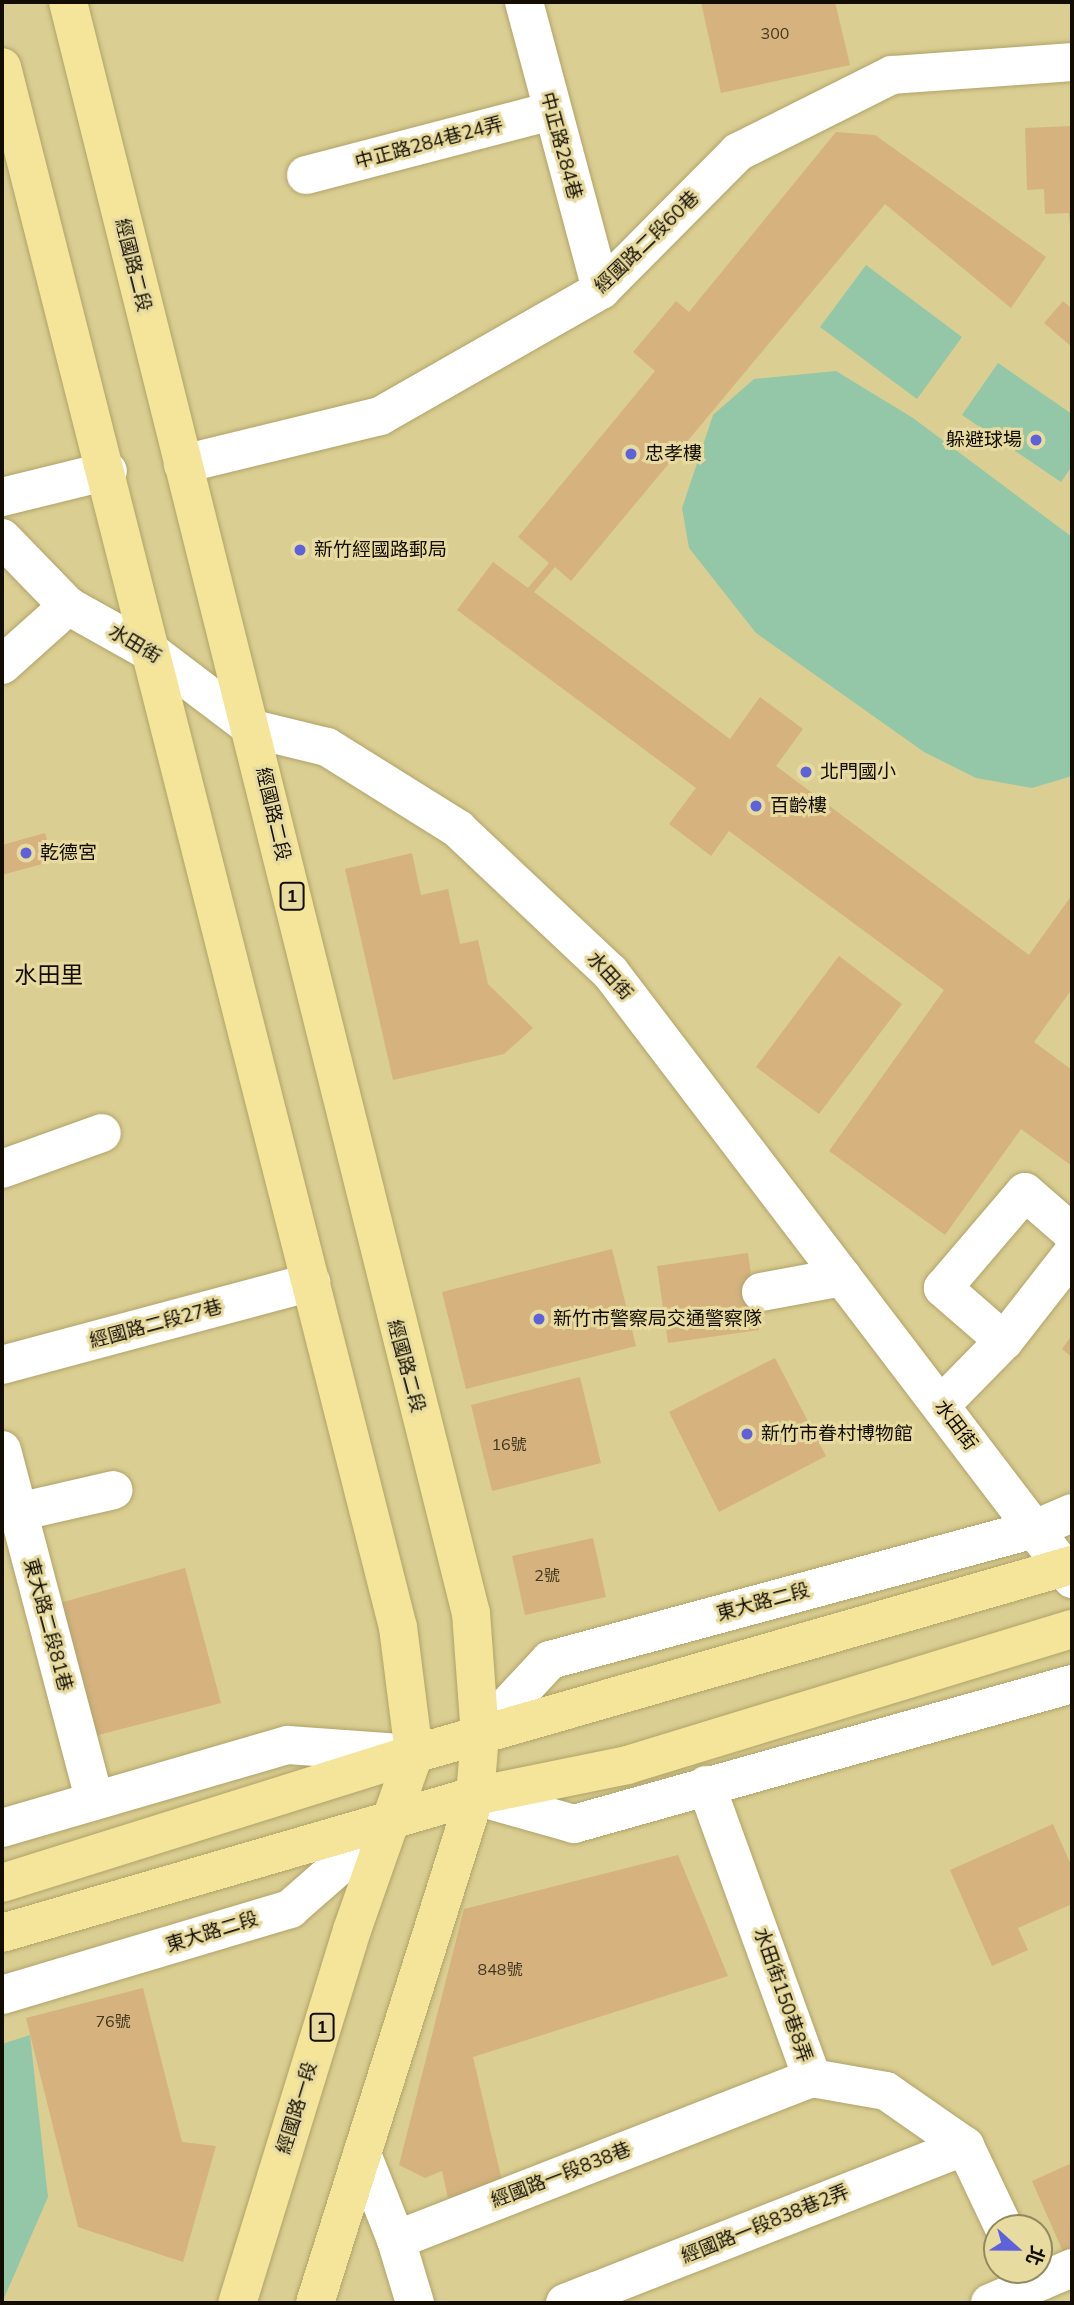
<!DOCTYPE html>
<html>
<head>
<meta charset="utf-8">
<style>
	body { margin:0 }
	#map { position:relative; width:1074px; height:2305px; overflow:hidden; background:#dbce92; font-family:Mulish,"Noto Sans TC",sans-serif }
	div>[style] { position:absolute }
	.green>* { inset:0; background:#94c7a7 }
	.building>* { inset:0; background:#d5b27e }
	.roads { filter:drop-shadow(0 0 2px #b0a369) drop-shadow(0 0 2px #b0a369) }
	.minor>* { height:38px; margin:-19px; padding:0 19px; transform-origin:19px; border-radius:19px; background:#fff }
	.major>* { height:38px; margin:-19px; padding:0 19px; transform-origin:19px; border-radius:19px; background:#f4e59b }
	.dots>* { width:19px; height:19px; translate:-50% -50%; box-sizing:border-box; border:4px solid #e8db9f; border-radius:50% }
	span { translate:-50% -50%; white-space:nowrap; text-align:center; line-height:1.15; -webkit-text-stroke:6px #e8db9f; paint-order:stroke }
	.number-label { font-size:16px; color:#433620 }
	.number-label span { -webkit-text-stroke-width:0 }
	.shield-label span { padding:2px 5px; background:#e8db9f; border:2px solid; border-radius:5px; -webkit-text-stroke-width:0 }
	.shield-label { font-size:18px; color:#120d00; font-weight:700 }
	.street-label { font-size:19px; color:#120d00 }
	.poi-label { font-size:19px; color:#120d00 }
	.right { translate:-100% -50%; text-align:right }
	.left { translate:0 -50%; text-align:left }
	.quarter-label { font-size:23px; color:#120d00 }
	.frame { position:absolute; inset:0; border:4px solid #120d00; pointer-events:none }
	.north { position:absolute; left:983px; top:2214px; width:70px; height:70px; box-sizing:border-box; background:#e8db9f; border:2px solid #92895f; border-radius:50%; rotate:111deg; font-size:19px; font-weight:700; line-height:28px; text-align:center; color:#120d00 }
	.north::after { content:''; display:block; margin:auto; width:24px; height:32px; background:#5d62da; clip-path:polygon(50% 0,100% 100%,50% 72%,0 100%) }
</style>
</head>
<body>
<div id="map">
	<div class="green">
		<div style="clip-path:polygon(866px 265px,962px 337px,917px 399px,820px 327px)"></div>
		<div style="clip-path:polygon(998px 363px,1072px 414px,1072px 466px,1061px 482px,962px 415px)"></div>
		<div style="clip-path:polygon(836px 371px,913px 418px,1072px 537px,1072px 776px,1032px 788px,976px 778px,924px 752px,756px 633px,689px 548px,682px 508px,713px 415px,754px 379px)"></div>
		<div style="clip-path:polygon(30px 2035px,48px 2197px,2px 2303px,2px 2044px)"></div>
	</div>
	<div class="building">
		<div style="clip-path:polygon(701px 2px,835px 2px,850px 65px,721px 93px)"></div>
		<div style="clip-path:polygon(1072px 126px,1072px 228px,1070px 228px,1069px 213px,1045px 214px,1044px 189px,1027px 190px,1025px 128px)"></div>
		<div style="clip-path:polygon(836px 132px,875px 135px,1046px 257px,1011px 308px,885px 204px,571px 581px,555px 567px,534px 592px,730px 739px,760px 697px,803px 729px,776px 766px,1029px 955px,1072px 895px,1072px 989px,1034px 1042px,1072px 1070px,1072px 1166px,1021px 1129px,945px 1235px,829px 1151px,944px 990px,729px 831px,711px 856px,669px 824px,696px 788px,457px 610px,493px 562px,528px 588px,549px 563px,518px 537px,655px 371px,633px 352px,676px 301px,689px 312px)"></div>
		<div style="clip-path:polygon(1063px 301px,1072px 309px,1072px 347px,1044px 323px)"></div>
		<div style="clip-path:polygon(45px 833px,53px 861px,2px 875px,2px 845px)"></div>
		<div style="clip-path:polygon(412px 853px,421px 895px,448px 889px,460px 944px,478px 940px,488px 984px,533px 1028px,504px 1054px,393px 1080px,345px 869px)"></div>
		<div style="clip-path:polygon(839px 956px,902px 1004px,819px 1114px,756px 1067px)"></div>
		<div style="clip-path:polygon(612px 1249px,636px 1346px,466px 1389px,442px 1292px)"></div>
		<div style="clip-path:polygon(748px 1253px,759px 1330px,668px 1343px,657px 1266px)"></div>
		<div style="clip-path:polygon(1072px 1335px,1072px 1357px,1062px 1349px)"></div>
		<div style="clip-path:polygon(775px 1358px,826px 1456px,719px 1512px,669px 1412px)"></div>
		<div style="clip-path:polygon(580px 1377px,601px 1463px,492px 1491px,471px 1405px)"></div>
		<div style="clip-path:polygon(593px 1538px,606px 1597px,525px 1615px,512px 1556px)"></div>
		<div style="clip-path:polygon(185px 1568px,221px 1703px,91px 1737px,56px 1604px)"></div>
		<div style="clip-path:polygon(1053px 1824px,1072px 1867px,1072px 1904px,1018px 1928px,1028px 1950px,992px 1966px,950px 1870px)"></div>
		<div style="clip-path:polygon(678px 1855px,728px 1976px,473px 2057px,502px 2181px,448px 2198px,442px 2171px,425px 2178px,399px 2165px,464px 1909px)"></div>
		<div style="clip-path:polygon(143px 1988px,182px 2142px,216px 2146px,183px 2262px,78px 2227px,26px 2018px)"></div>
		<div style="clip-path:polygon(1072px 2163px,1072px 2250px,1064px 2254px,1032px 2181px)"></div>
	</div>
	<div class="roads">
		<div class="minor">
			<div style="left:524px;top:2px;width:298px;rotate:75deg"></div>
			<div style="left:306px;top:175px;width:253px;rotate:-14.6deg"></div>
			<div style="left:183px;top:464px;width:203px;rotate:-13.7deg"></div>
			<div style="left:380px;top:416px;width:254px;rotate:-29.7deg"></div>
			<div style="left:601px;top:290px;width:194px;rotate:-45.2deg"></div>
			<div style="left:738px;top:152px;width:172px;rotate:-26.6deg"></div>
			<div style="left:892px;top:75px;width:180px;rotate:-4.1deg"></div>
			<div style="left:2px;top:497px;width:109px;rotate:-13.8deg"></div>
			<div style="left:2px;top:538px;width:95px;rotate:45.9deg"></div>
			<div style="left:68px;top:606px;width:98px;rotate:29.2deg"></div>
			<div style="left:154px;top:654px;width:124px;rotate:37.1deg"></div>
			<div style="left:253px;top:729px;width:76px;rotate:13.7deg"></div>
			<div style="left:327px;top:747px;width:155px;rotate:32deg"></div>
			<div style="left:458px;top:829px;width:209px;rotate:43.3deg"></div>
			<div style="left:610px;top:972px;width:763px;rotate:52.72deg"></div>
			<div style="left:2px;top:665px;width:89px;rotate:-41.8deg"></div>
			<div style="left:2px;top:1169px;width:106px;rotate:-19.8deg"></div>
			<div style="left:761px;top:1292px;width:83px;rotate:-10.4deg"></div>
			<div style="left:1004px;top:1341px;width:81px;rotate:-139deg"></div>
			<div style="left:943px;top:1288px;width:126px;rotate:-49.5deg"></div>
			<div style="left:1025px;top:1192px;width:62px;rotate:41.1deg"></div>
			<div style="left:2px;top:1365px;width:320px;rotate:-15deg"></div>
			<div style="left:941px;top:1405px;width:90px;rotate:-45.5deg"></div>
			<div style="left:1004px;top:1341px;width:110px;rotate:-52deg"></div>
			<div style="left:2px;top:1450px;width:363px;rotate:75.2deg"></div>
			<div style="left:18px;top:1512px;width:98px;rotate:-12.9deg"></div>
			<div style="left:480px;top:1735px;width:103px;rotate:-47deg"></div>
			<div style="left:550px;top:1660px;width:502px;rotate:-15.12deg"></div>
			<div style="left:1035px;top:1529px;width:40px;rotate:-23.4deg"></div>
			<div style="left:706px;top:1785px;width:312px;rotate:70.1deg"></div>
			<div style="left:812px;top:2078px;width:75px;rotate:10deg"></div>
			<div style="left:886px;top:2091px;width:96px;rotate:34.8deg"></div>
			<div style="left:965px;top:2146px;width:91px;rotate:64.6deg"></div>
			<div style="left:475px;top:1796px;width:103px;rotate:15.8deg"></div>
			<div style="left:574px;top:1824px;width:517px;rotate:-15.7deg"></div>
			<div style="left:2px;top:1828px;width:298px;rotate:-16.2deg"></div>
			<div style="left:288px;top:1745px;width:126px;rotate:4.1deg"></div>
			<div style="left:2px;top:1995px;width:301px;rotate:-16.6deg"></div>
			<div style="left:290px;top:1909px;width:138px;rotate:-41.2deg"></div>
			<div style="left:362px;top:2154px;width:92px;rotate:68.4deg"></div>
			<div style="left:396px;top:2240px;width:446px;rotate:-21.3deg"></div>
			<div style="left:396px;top:2240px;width:66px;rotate:73.2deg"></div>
			<div style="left:565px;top:2303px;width:430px;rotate:-21.4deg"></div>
			<div style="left:990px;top:2303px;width:89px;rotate:-23.1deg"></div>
		</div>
		<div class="major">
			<div style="left:68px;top:2px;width:1661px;rotate:75.96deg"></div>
			<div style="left:471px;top:1613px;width:122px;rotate:85.8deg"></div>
			<div style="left:480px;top:1735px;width:61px;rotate:94.7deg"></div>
			<div style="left:475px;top:1796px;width:532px;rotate:107.51deg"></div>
			<div style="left:2px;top:67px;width:1609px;rotate:75.76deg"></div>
			<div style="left:398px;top:1627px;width:128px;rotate:82.8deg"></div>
			<div style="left:414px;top:1754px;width:187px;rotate:109.4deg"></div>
			<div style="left:352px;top:1930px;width:390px;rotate:107.1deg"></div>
			<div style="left:2px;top:1883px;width:432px;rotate:-17.4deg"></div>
			<div style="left:414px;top:1754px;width:685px;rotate:-16.03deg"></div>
			<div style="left:2px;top:1933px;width:492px;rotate:-16.2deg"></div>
			<div style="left:475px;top:1796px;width:155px;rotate:-11.5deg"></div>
			<div style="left:627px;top:1765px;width:465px;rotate:-17deg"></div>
		</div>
	</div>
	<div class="dots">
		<div style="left:1036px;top:440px;background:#5d62da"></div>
		<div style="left:631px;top:454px;background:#5d62da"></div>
		<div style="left:300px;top:550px;background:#5d62da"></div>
		<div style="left:806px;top:772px;background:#5d62da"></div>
		<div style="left:756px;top:806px;background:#5d62da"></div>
		<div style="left:26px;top:853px;background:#5d62da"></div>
		<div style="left:539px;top:1319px;background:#5d62da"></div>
		<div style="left:747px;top:1434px;background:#5d62da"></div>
	</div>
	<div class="number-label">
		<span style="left:775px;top:33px">300</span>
		<span style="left:509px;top:1444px">16號</span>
		<span style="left:547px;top:1575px">2號</span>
		<span style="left:500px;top:1969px">848號</span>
		<span style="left:113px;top:2021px">76號</span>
	</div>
	<div class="shield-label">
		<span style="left:292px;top:896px">1</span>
		<span style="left:322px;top:2027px">1</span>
	</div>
	<div class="street-label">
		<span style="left:429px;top:143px;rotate:-15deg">中正路284巷24弄</span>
		<span style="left:561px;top:146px;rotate:75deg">中正路284巷</span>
		<span style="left:647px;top:242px;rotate:-44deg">經國路二段60巷</span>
		<span style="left:133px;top:265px;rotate:76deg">經國路二段</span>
		<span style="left:135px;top:644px;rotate:31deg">水田街</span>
		<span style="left:273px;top:814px;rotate:77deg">經國路二段</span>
		<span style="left:610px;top:976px;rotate:48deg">水田街</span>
		<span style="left:156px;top:1324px;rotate:-15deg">經國路二段27巷</span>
		<span style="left:406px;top:1366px;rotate:75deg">經國路二段</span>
		<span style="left:956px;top:1425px;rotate:53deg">水田街</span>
		<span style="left:763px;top:1602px;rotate:-15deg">東大路二段</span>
		<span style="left:48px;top:1625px;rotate:75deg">東大路二段81巷</span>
		<span style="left:212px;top:1932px;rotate:-17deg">東大路二段</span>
		<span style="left:783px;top:1995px;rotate:71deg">水田街150巷8弄</span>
		<span style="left:297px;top:2108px;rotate:-73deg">經國路一段</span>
		<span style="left:561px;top:2175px;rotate:-21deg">經國路一段838巷</span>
		<span style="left:765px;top:2224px;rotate:-22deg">經國路一段838巷2弄</span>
	</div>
	<div class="poi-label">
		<span class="right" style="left:1022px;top:440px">躲避球場</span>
		<span class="left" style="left:645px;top:454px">忠孝樓</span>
		<span class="left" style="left:314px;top:550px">新竹經國路郵局</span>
		<span class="left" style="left:820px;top:772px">北門國小</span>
		<span class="left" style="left:770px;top:806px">百齡樓</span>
		<span class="left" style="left:40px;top:853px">乾德宮</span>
		<span class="left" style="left:553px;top:1319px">新竹市警察局交通警察隊</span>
		<span class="left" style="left:761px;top:1434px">新竹市眷村博物館</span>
	</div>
	<div class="quarter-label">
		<span style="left:49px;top:975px">水田里</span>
	</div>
	<div class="frame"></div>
	<div class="north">北</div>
</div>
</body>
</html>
